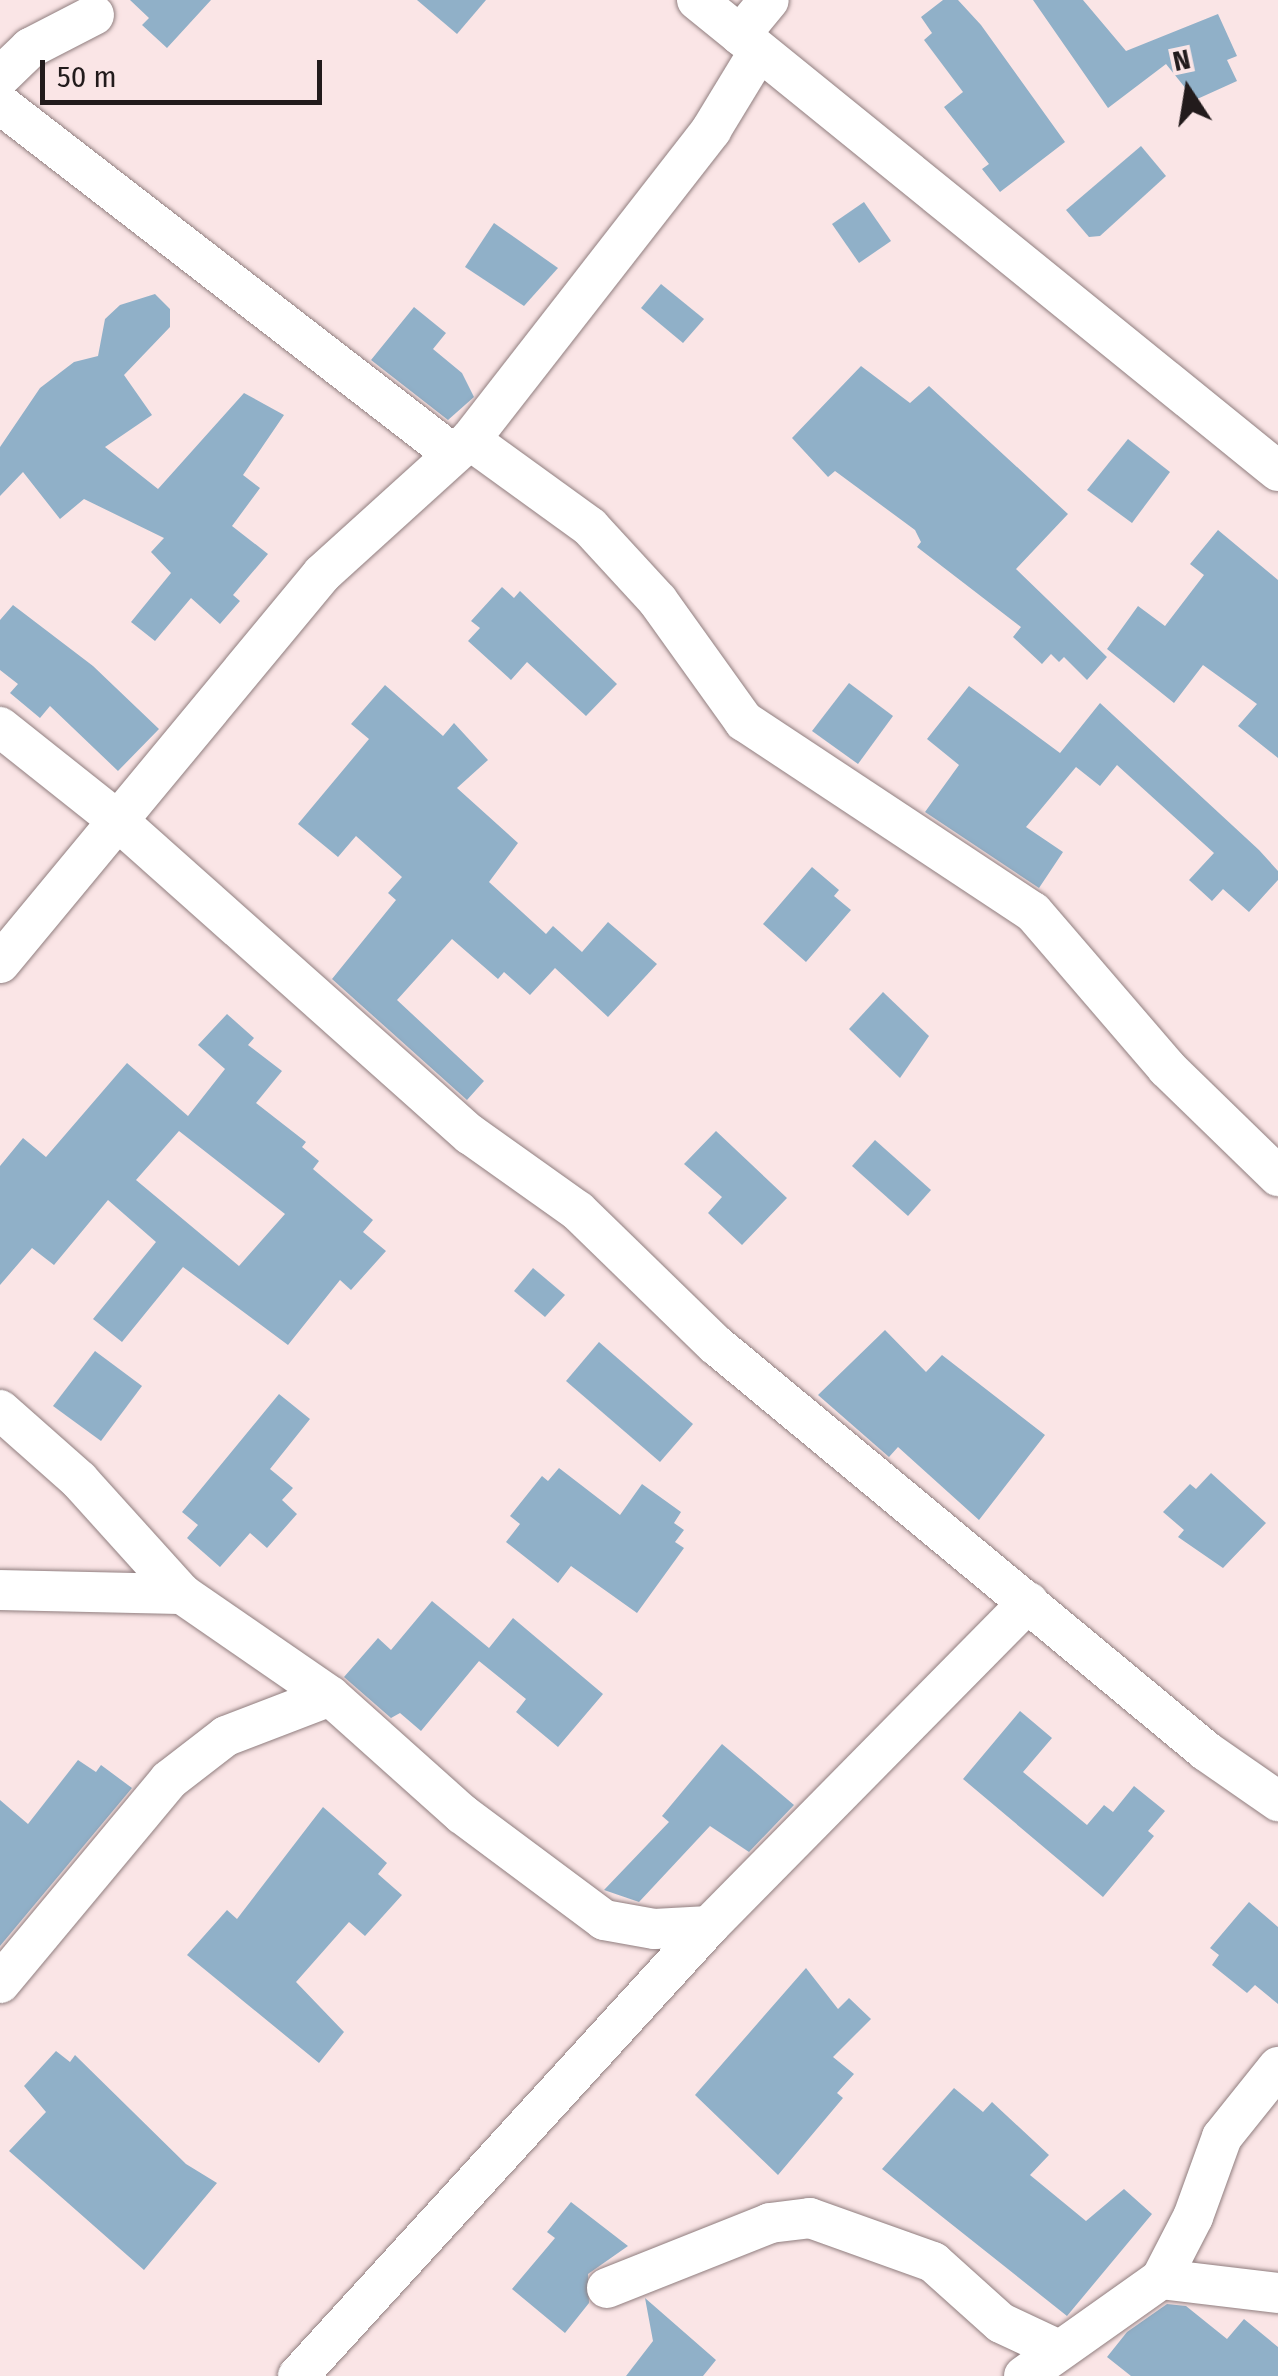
<!DOCTYPE html>
<html>
<head>
<meta charset="utf-8">
<style>
	body { margin:0 }
	#map { position:relative; width:1278px; height:2376px; overflow:hidden; background:#fae5e6; font-family:"Fira Sans Condensed",sans-serif }
	div>[style] { position:absolute }
	.building>* { inset:0; background:#90b0c8 }
	.roads { filter:drop-shadow(0 0 2px #907e7f) drop-shadow(0 0 2px #907e7f) }
	.street>* { height:40px; margin:-20px; padding:0 20px; transform-origin:20px; border-radius:20px; background:#fff }
	span { translate:-50% -50%; white-space:nowrap; text-align:center; line-height:1.15; -webkit-text-stroke:9px #fae5e6; paint-order:stroke }
	.north { position:absolute; left:1138px; top:40px; width:100px; height:100px; -webkit-text-stroke:8px #fae5e6; paint-order:stroke; rotate:348deg; font-size:28px; font-weight:700; line-height:40px; text-align:center; color:#221b1c }
	.north::after { content:''; display:block; margin:auto; width:35px; height:45px; background:#221b1c; clip-path:polygon(50% 0,100% 100%,50% 72%,0 100%) }
	.scale { position:absolute; left:40px; top:60px; width:282px; height:45px; box-sizing:border-box; border:5px solid #221b1c; border-top:0; padding-left:12px; font-size:30px; line-height:35px; white-space:nowrap; color:#221b1c; -webkit-text-stroke:8px #fae5e6; paint-order:stroke }
</style>
</head>
<body>
<div id="map">
	<div class="building">
		<div style="clip-path:polygon(130px 0,211px 0,167px 48px,142px 25px,149px 18px)"></div>
		<div style="clip-path:polygon(417px 0,486px 0,457px 34px)"></div>
		<div style="clip-path:polygon(943px 0,958px 0,981px 25px,1065px 142px,1000px 192px,982px 169px,989px 164px,944px 107px,963px 92px,924px 40px,932px 33px,921px 17px)"></div>
		<div style="clip-path:polygon(1033px 0,1083px 0,1126px 51px,1218px 14px,1237px 56px,1227px 60px,1237px 81px,1195px 100px,1166px 64px,1108px 108px)"></div>
		<div style="clip-path:polygon(1141px 146px,1166px 176px,1100px 236px,1089px 237px,1066px 210px)"></div>
		<div style="clip-path:polygon(864px 202px,891px 241px,859px 263px,832px 224px)"></div>
		<div style="clip-path:polygon(494px 223px,558px 268px,524px 306px,465px 267px)"></div>
		<div style="clip-path:polygon(661px 284px,704px 319px,683px 343px,641px 308px)"></div>
		<div style="clip-path:polygon(155px 294px,170px 309px,170px 327px,124px 375px,152px 415px,105px 447px,158px 489px,244px 393px,284px 415px,243px 475px,260px 488px,232px 526px,268px 554px,233px 595px,240px 601px,220px 624px,191px 598px,155px 641px,131px 622px,171px 573px,151px 552px,164px 538px,84px 499px,60px 519px,23px 472px,0 496px,0 447px,40px 388px,74px 362px,98px 356px,105px 319px,120px 305px)"></div>
		<div style="clip-path:polygon(414px 307px,446px 333px,433px 349px,462px 373px,474px 397px,448px 420px,371px 360px)"></div>
		<div style="clip-path:polygon(861px 366px,910px 403px,929px 386px,1068px 514px,1016px 569px,1107px 657px,1087px 680px,1064px 657px,1059px 662px,1051px 654px,1042px 664px,1013px 637px,1021px 627px,917px 547px,921px 542px,915px 530px,835px 471px,828px 477px,792px 438px)"></div>
		<div style="clip-path:polygon(1128px 439px,1170px 472px,1132px 523px,1087px 490px)"></div>
		<div style="clip-path:polygon(1218px 530px,1278px 580px,1278px 758px,1238px 726px,1257px 704px,1203px 665px,1174px 703px,1107px 649px,1138px 606px,1165px 626px,1204px 575px,1190px 564px)"></div>
		<div style="clip-path:polygon(502px 587px,514px 598px,520px 591px,617px 684px,586px 716px,527px 662px,511px 680px,468px 641px,480px 628px,471px 621px)"></div>
		<div style="clip-path:polygon(13px 605px,93px 666px,159px 729px,118px 771px,50px 706px,40px 718px,10px 693px,18px 684px,0 670px,0 620px)"></div>
		<div style="clip-path:polygon(849px 683px,893px 716px,858px 764px,812px 731px)"></div>
		<div style="clip-path:polygon(385px 685px,443px 736px,454px 723px,488px 760px,457px 788px,518px 843px,489px 882px,546px 934px,553px 926px,582px 952px,608px 922px,657px 964px,608px 1017px,555px 968px,530px 995px,504px 972px,498px 979px,452px 939px,397px 1000px,484px 1081px,467px 1100px,332px 979px,396px 900px,388px 893px,402px 877px,356px 836px,338px 857px,298px 824px,369px 739px,351px 724px)"></div>
		<div style="clip-path:polygon(969px 686px,1060px 753px,1100px 703px,1259px 850px,1278px 871px,1278px 880px,1249px 912px,1223px 889px,1212px 901px,1189px 880px,1214px 853px,1117px 765px,1100px 786px,1076px 767px,1026px 827px,1063px 852px,1039px 888px,925px 812px,959px 765px,927px 739px)"></div>
		<div style="clip-path:polygon(812px 867px,839px 890px,834px 896px,851px 910px,806px 962px,763px 924px)"></div>
		<div style="clip-path:polygon(883px 992px,929px 1036px,900px 1078px,849px 1029px)"></div>
		<div style="clip-path:polygon(evenodd,227px 1014px,254px 1038px,248px 1045px,282px 1071px,256px 1103px,306px 1142px,302px 1147px,319px 1161px,313px 1169px,373px 1220px,363px 1232px,386px 1251px,351px 1290px,340px 1280px,288px 1345px,183px 1267px,122px 1342px,93px 1319px,156px 1242px,108px 1200px,54px 1265px,32px 1248px,0 1285px,0 1166px,23px 1138px,46px 1157px,127px 1063px,188px 1116px,225px 1069px,198px 1045px,227px 1014px,179px 1131px,285px 1214px,239px 1266px,136px 1180px,179px 1131px)"></div>
		<div style="clip-path:polygon(716px 1131px,787px 1198px,742px 1245px,708px 1213px,722px 1197px,684px 1164px)"></div>
		<div style="clip-path:polygon(875px 1140px,931px 1190px,908px 1216px,852px 1166px)"></div>
		<div style="clip-path:polygon(533px 1268px,565px 1295px,545px 1317px,514px 1291px)"></div>
		<div style="clip-path:polygon(885px 1330px,926px 1372px,942px 1355px,1045px 1435px,979px 1520px,898px 1447px,889px 1457px,818px 1395px)"></div>
		<div style="clip-path:polygon(599px 1342px,693px 1424px,660px 1462px,566px 1381px)"></div>
		<div style="clip-path:polygon(95px 1351px,142px 1386px,101px 1441px,53px 1406px)"></div>
		<div style="clip-path:polygon(279px 1394px,310px 1419px,270px 1469px,293px 1488px,282px 1500px,297px 1514px,267px 1548px,250px 1533px,220px 1567px,187px 1538px,198px 1525px,182px 1512px)"></div>
		<div style="clip-path:polygon(559px 1468px,620px 1515px,642px 1484px,681px 1512px,674px 1523px,684px 1530px,675px 1542px,684px 1548px,637px 1613px,571px 1566px,558px 1583px,506px 1542px,520px 1524px,510px 1516px,542px 1476px,548px 1481px)"></div>
		<div style="clip-path:polygon(1211px 1473px,1266px 1523px,1223px 1568px,1178px 1537px,1184px 1530px,1163px 1512px,1190px 1484px,1196px 1489px)"></div>
		<div style="clip-path:polygon(432px 1601px,489px 1648px,513px 1618px,603px 1694px,558px 1747px,516px 1712px,526px 1699px,479px 1661px,489px 1649px,421px 1731px,400px 1713px,391px 1718px,344px 1677px,378px 1638px,391px 1650px)"></div>
		<div style="clip-path:polygon(1020px 1711px,1052px 1738px,1023px 1772px,1087px 1825px,1104px 1805px,1113px 1812px,1134px 1786px,1165px 1811px,1148px 1831px,1154px 1836px,1103px 1897px,963px 1779px)"></div>
		<div style="clip-path:polygon(722px 1744px,794px 1805px,749px 1852px,710px 1826px,639px 1902px,604px 1890px,669px 1822px,662px 1816px)"></div>
		<div style="clip-path:polygon(78px 1760px,96px 1772px,101px 1765px,132px 1788px,0 1946px,0 1800px,28px 1824px)"></div>
		<div style="clip-path:polygon(323px 1807px,387px 1863px,378px 1874px,402px 1895px,365px 1936px,349px 1922px,296px 1982px,344px 2032px,319px 2063px,187px 1955px,227px 1910px,237px 1919px)"></div>
		<div style="clip-path:polygon(1249px 1902px,1278px 1927px,1278px 2004px,1255px 1985px,1247px 1993px,1212px 1965px,1219px 1955px,1210px 1948px)"></div>
		<div style="clip-path:polygon(806px 1968px,838px 2009px,849px 1998px,871px 2019px,833px 2057px,854px 2074px,837px 2093px,843px 2098px,778px 2175px,695px 2095px)"></div>
		<div style="clip-path:polygon(56px 2051px,70px 2062px,75px 2055px,186px 2164px,217px 2183px,144px 2270px,9px 2151px,46px 2112px,24px 2086px)"></div>
		<div style="clip-path:polygon(954px 2088px,983px 2112px,992px 2102px,1049px 2155px,1030px 2175px,1086px 2221px,1124px 2189px,1152px 2214px,1067px 2316px,882px 2169px)"></div>
		<div style="clip-path:polygon(571px 2202px,628px 2246px,588px 2274px,589px 2303px,565px 2333px,512px 2289px,555px 2238px,547px 2232px)"></div>
		<div style="clip-path:polygon(645px 2298px,716px 2360px,703px 2376px,626px 2376px,653px 2341px)"></div>
		<div style="clip-path:polygon(1167px 2304px,1186px 2306px,1227px 2339px,1244px 2319px,1278px 2347px,1278px 2376px,1131px 2376px,1107px 2357px,1127px 2332px)"></div>
	</div>
	<div class="roads">
		<div class="street">
			<div style="left:697px;top:0;width:748px;rotate:39.03deg"></div>
			<div style="left:740px;top:35px;width:45px;rotate:-50.4deg"></div>
			<div style="left:0;top:77px;width:42px;rotate:-44deg"></div>
			<div style="left:30px;top:48px;width:72px;rotate:-27.3deg"></div>
			<div style="left:0;top:104px;width:572px;rotate:37.69deg"></div>
			<div style="left:470px;top:440px;width:148px;rotate:35.9deg"></div>
			<div style="left:590px;top:527px;width:100px;rotate:47.4deg"></div>
			<div style="left:658px;top:601px;width:148px;rotate:54.4deg"></div>
			<div style="left:744px;top:721px;width:346px;rotate:33.5deg"></div>
			<div style="left:1033px;top:912px;width:206px;rotate:49.3deg"></div>
			<div style="left:1167px;top:1068px;width:155px;rotate:44.2deg"></div>
			<div style="left:0;top:727px;width:151px;rotate:38.5deg"></div>
			<div style="left:118px;top:821px;width:472px;rotate:41.7deg"></div>
			<div style="left:471px;top:1135px;width:131px;rotate:35.4deg"></div>
			<div style="left:578px;top:1211px;width:192px;rotate:44.2deg"></div>
			<div style="left:716px;top:1345px;width:636px;rotate:39.64deg"></div>
			<div style="left:1206px;top:1751px;width:88px;rotate:34.8deg"></div>
			<div style="left:0;top:963px;width:505px;rotate:-50.38deg"></div>
			<div style="left:322px;top:574px;width:200px;rotate:-42.2deg"></div>
			<div style="left:470px;top:440px;width:393px;rotate:-52.1deg"></div>
			<div style="left:711px;top:130px;width:92px;rotate:-58.7deg"></div>
			<div style="left:0;top:1410px;width:106px;rotate:41.5deg"></div>
			<div style="left:79px;top:1480px;width:154px;rotate:47.9deg"></div>
			<div style="left:182px;top:1594px;width:180px;rotate:34.6deg"></div>
			<div style="left:330px;top:1696px;width:177px;rotate:41.8deg"></div>
			<div style="left:462px;top:1814px;width:177px;rotate:36.7deg"></div>
			<div style="left:604px;top:1920px;width:51px;rotate:10.2deg"></div>
			<div style="left:654px;top:1929px;width:55px;rotate:-3.1deg"></div>
			<div style="left:0;top:1590px;width:182px;rotate:1.3deg"></div>
			<div style="left:0;top:1983px;width:264px;rotate:-50.2deg"></div>
			<div style="left:169px;top:1780px;width:72px;rotate:-37.7deg"></div>
			<div style="left:226px;top:1736px;width:111px;rotate:-21deg"></div>
			<div style="left:1161px;top:2279px;width:118px;rotate:6.8deg"></div>
			<div style="left:607px;top:2288px;width:175px;rotate:-21.7deg"></div>
			<div style="left:770px;top:2223px;width:40px;rotate:-7.1deg"></div>
			<div style="left:810px;top:2218px;width:131px;rotate:19.7deg"></div>
			<div style="left:933px;top:2262px;width:91px;rotate:41.9deg"></div>
			<div style="left:1001px;top:2323px;width:64px;rotate:25deg"></div>
			<div style="left:298px;top:2376px;width:609px;rotate:-47.59deg"></div>
			<div style="left:709px;top:1926px;width:455px;rotate:-45.4deg"></div>
			<div style="left:1024px;top:2376px;width:168px;rotate:-35.3deg"></div>
			<div style="left:1161px;top:2279px;width:70px;rotate:-62.7deg"></div>
			<div style="left:1193px;top:2217px;width:85px;rotate:-70.1deg"></div>
			<div style="left:1222px;top:2137px;width:90px;rotate:-51.3deg"></div>
		</div>
	</div>
	<div class="north">N</div>
	<div class="scale">50 m</div>
</div>
</body>
</html>
